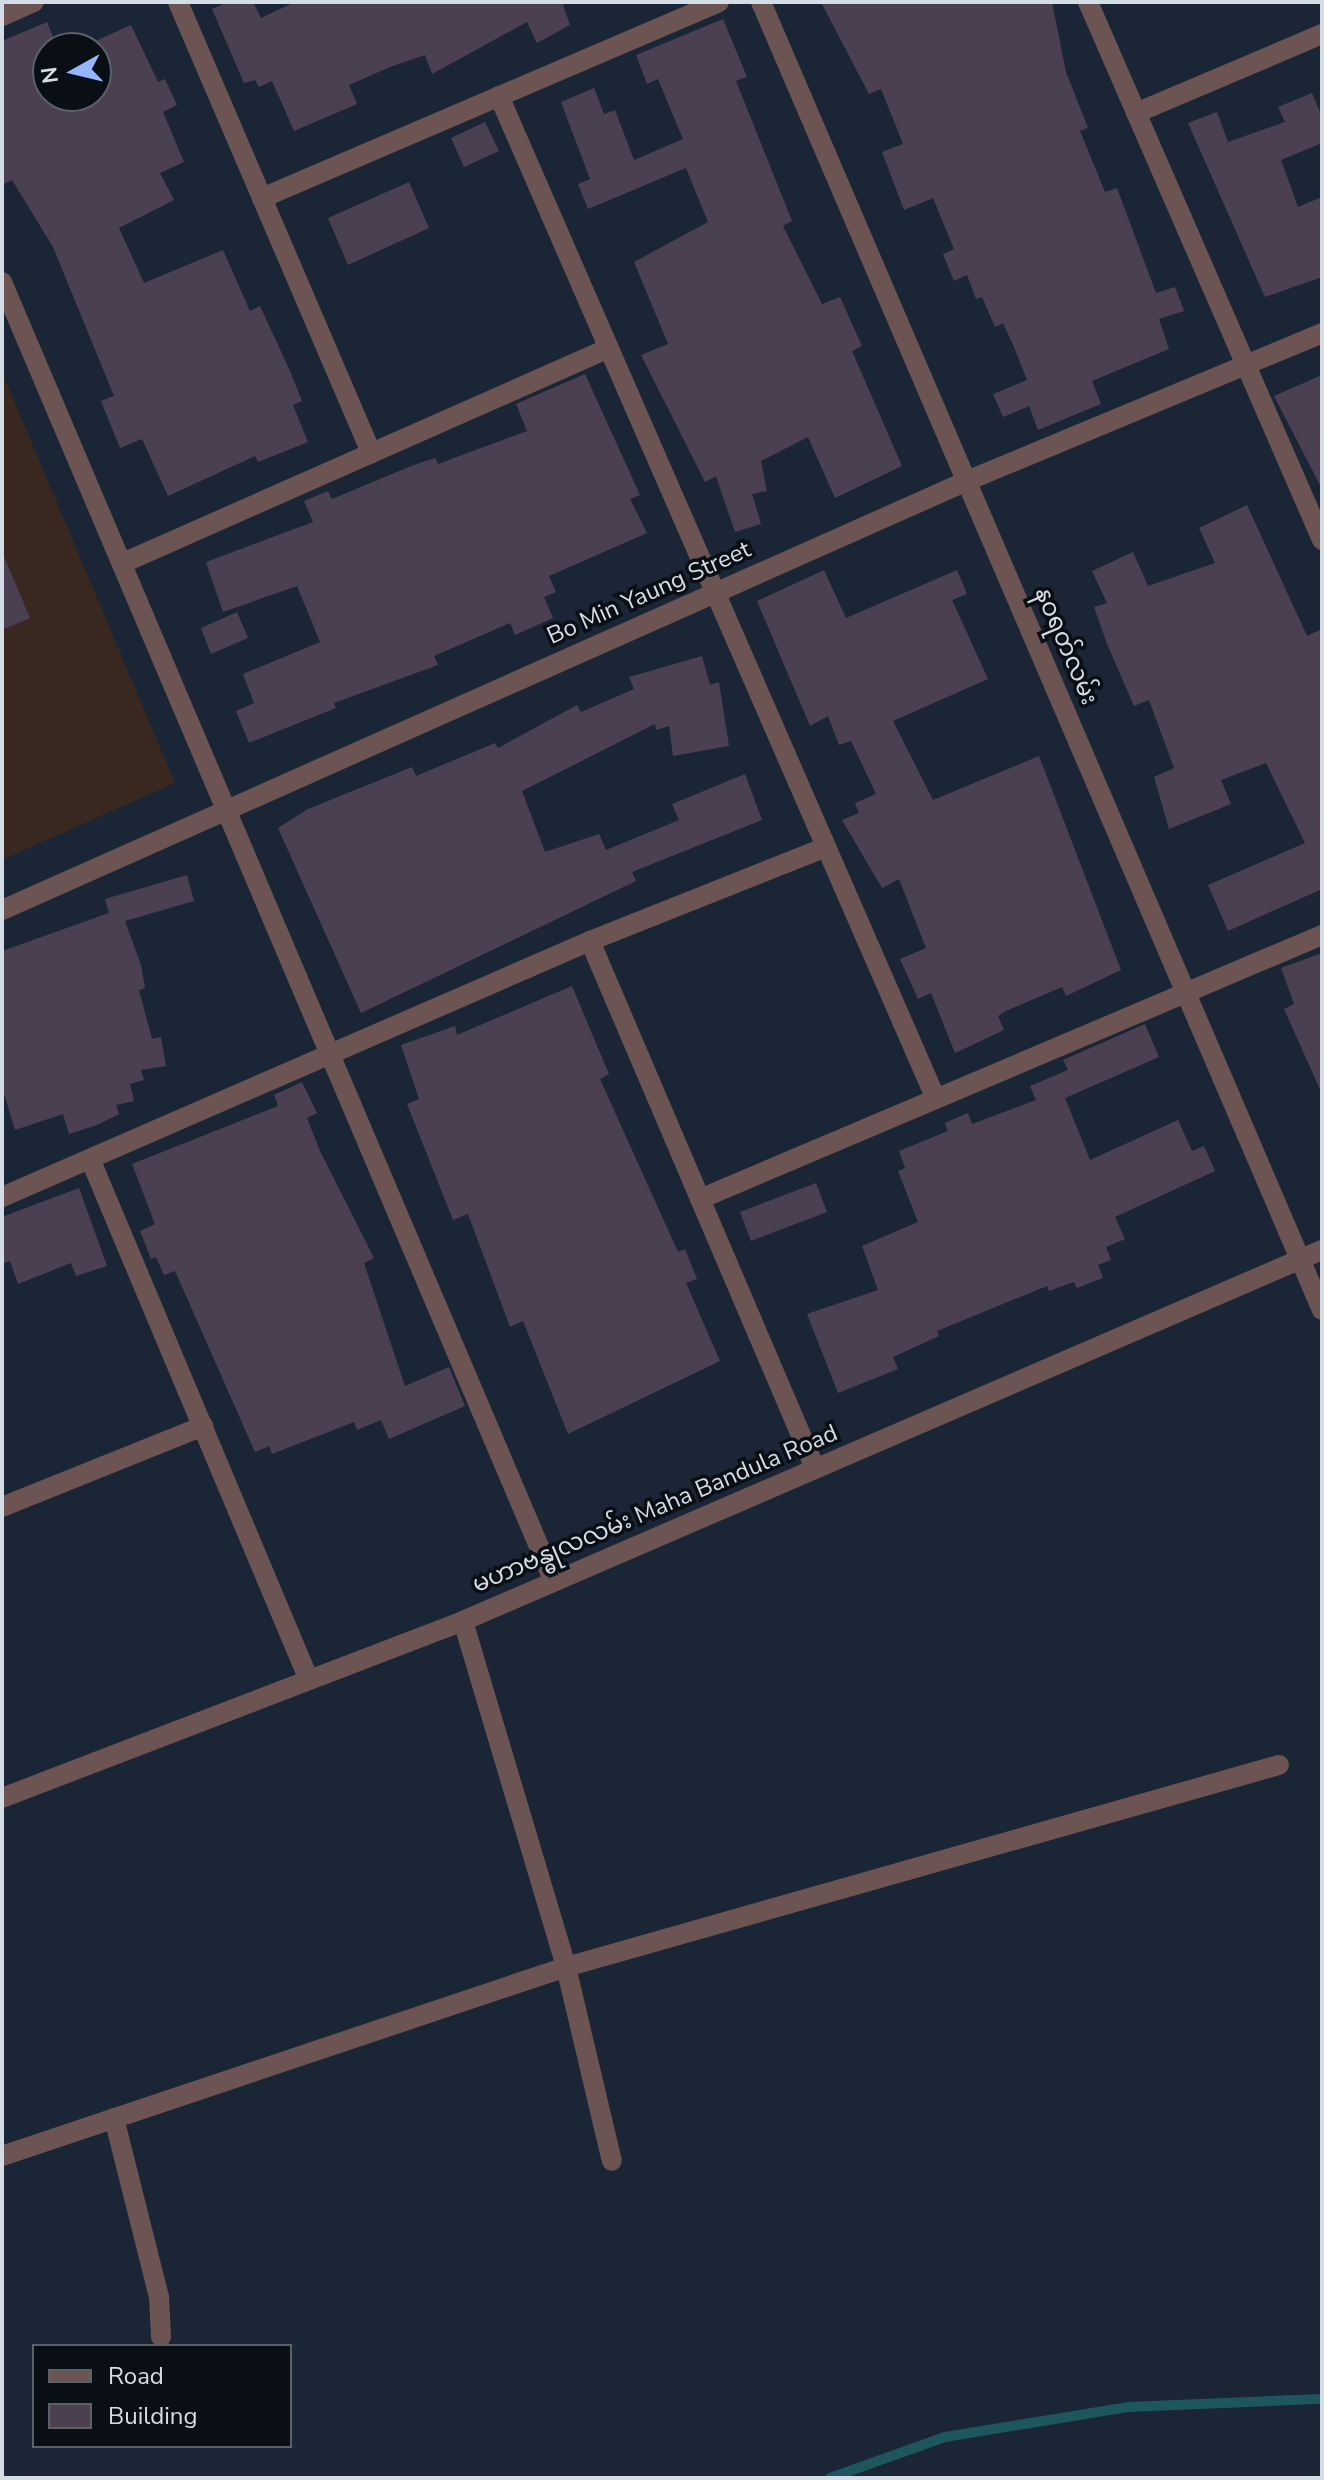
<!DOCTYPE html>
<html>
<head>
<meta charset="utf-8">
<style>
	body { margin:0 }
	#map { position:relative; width:1324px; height:2480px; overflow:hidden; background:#1a2635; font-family:"Nunito Sans","Noto Sans Myanmar",sans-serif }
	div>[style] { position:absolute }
	.education>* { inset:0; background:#39281f }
	.stream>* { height:10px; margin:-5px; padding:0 5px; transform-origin:5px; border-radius:5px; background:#1d565d }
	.building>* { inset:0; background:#4b4052 }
	.street>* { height:20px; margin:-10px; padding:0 10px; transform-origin:10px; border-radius:10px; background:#6c5453 }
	span { translate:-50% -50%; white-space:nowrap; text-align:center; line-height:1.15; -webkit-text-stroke:7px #090f15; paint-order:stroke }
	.street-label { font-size:24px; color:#d4dce6 }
	.frame { position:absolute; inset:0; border:4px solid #d4dce6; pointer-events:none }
	.legend { position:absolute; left:32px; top:2344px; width:260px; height:104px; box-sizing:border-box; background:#090f15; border:2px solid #5a6169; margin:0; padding:10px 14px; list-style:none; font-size:24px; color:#d4dce6 }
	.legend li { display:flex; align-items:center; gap:16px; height:40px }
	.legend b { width:40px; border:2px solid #5a6169 }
	.north { position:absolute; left:32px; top:32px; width:80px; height:80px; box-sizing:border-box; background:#090f15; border:2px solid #5a6169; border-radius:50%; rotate:262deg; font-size:22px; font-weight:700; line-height:32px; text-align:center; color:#d4dce6 }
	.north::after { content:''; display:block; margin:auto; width:28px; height:36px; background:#95b6fd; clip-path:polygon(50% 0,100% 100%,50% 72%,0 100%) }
</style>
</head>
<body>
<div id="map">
	<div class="education">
		<div style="clip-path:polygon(2px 372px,175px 783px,2px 860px)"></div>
	</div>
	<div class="stream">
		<div style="left:830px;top:2478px;width:122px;rotate:-19.6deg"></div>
		<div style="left:945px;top:2437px;width:185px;rotate:-9.3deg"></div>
		<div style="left:1128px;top:2407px;width:194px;rotate:-2.4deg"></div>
	</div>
	<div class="building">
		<div style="clip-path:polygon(228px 2px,253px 2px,261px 18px,295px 2px,562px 2px,570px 25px,537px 43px,527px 22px,432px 74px,425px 55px,390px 67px,349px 85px,357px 104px,294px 131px,272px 81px,259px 87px,255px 80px,244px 83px,212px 9px)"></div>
		<div style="clip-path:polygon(821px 2px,1052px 2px,1066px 72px,1088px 128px,1080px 131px,1105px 192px,1117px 188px,1156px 293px,1175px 287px,1184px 311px,1159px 319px,1169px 349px,1092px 381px,1101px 404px,1038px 430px,1029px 406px,1003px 417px,993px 394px,1027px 380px,1014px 347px,1003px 323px,995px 327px,982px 297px,976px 299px,967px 275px,954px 281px,943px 254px,954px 249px,933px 198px,904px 210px,882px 152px,903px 144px,881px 89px,869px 94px)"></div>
		<div style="clip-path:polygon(723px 19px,747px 77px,736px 81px,792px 221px,783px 226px,822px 304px,840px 297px,862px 346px,852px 351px,902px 466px,835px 498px,808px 437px,761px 461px,767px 491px,752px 494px,761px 524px,735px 532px,716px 476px,705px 482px,641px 355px,668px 344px,634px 262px,708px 222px,686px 168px,588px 209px,578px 184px,590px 179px,561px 102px,594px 88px,604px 114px,615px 110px,634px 160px,683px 139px,658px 79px,647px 84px,636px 55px)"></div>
		<div style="clip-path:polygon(47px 22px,58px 48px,48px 48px,48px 96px,96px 96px,96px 48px,80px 48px,131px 25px,158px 82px,165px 79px,177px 105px,163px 112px,184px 162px,160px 173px,174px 200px,119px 228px,144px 283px,223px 250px,250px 311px,260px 306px,290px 371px,302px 401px,293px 405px,308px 442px,258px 462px,255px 456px,168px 496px,142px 439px,120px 448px,101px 401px,114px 396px,53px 247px,12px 180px,2px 185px,2px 41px)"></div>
		<div style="clip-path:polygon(1312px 93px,1322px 117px,1322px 143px,1281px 160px,1298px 207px,1322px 197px,1322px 277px,1265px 297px,1188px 123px,1217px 112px,1228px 142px,1285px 122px,1278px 107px)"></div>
		<div style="clip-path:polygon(485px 122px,499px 151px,464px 167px,451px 138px)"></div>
		<div style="clip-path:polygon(409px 182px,429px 228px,348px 265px,328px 218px)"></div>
		<div style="clip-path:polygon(585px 374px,640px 495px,630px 499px,647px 533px,549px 576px,556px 592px,544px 597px,553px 618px,515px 635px,510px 623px,434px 656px,438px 665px,334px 703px,336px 708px,249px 743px,236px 711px,254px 703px,243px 674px,320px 642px,297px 586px,223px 612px,206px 562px,313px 522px,304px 501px,328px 491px,332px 499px,411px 466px,435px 458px,438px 464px,527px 431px,516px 404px)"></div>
		<div style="clip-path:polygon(1322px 375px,1322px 489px,1274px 396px)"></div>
		<div style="clip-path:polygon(1247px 505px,1307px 636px,1322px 629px,1322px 889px,1228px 931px,1208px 885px,1305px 843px,1266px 763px,1221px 780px,1231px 804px,1169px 829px,1154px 777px,1174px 768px,1149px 700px,1134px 706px,1107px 644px,1094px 607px,1107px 603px,1092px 571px,1133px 552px,1148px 586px,1215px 563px,1199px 528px)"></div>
		<div style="clip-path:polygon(2px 552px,30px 618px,2px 630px)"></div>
		<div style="clip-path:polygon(824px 570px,846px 618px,957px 570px,967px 594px,952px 600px,988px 679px,893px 721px,933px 800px,1039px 756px,1121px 970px,1066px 996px,1062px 987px,1006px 1011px,998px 1016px,1004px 1030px,955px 1053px,931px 993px,918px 999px,900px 959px,926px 948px,899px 879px,882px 888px,842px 820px,859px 813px,855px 803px,876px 794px,851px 741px,839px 745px,828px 716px,810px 726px,757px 601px)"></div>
		<div style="clip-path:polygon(237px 612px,248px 638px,211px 654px,201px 628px)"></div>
		<div style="clip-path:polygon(702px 656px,710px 685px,719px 682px,729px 746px,673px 756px,669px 726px,656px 730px,655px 724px,522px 791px,545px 852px,599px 834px,606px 850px,679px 820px,672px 804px,745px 774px,762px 820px,632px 872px,636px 881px,361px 1013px,278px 828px,308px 809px,412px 767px,416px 776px,495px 743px,498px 748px,577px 705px,581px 712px,634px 689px,629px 677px)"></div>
		<div style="clip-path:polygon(187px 875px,194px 901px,125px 921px,141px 965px,145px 988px,139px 990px,152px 1039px,161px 1037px,166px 1066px,141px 1070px,144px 1080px,130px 1084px,134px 1101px,116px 1105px,119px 1114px,97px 1125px,69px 1134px,63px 1114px,15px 1130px,2px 1087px,2px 951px,109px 913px,105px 899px)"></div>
		<div style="clip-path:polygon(1322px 953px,1322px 1094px,1284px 1009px,1294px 1004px,1281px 968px)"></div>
		<div style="clip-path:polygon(572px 986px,609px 1074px,600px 1079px,678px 1252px,685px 1249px,697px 1279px,686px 1283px,720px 1361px,568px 1434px,523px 1321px,510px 1327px,468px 1214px,453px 1220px,407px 1104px,419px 1099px,401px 1045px,455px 1026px,457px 1035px)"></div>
		<div style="clip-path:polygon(1145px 1024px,1159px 1057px,1065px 1098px,1090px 1160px,1178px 1120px,1192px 1151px,1204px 1146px,1215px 1171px,1115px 1217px,1125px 1239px,1106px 1247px,1111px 1260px,1098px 1265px,1103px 1278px,1077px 1288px,1074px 1282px,1049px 1291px,1047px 1286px,937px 1331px,939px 1336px,893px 1357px,898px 1369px,838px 1393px,807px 1314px,878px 1290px,862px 1246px,918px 1222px,898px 1171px,905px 1168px,899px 1151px,948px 1131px,945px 1123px,968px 1113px,972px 1124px,1036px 1100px,1030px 1086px,1068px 1070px,1063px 1060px)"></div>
		<div style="clip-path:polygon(302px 1082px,317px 1113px,307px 1118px,320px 1151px,374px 1258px,364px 1263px,405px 1386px,449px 1367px,465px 1406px,389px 1439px,381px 1420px,357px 1430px,354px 1422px,272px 1454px,269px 1446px,255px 1452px,175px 1271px,164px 1275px,156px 1257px,151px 1259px,140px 1231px,155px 1224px,132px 1164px,278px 1106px,274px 1095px)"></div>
		<div style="clip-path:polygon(816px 1183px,827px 1212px,751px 1241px,740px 1212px)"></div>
		<div style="clip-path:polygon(79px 1188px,107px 1266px,76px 1276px,71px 1263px,18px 1284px,10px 1261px,2px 1264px,2px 1217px)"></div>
	</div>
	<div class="street">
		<div style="left:178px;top:2px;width:491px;rotate:66.8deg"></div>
		<div style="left:761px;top:2px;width:1423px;rotate:66.79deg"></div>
		<div style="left:1088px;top:2px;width:587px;rotate:66.49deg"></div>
		<div style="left:2px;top:16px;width:35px;rotate:-24deg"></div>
		<div style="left:499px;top:96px;width:1094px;rotate:66.46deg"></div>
		<div style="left:1136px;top:113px;width:202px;rotate:-23deg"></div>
		<div style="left:262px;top:198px;width:497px;rotate:-23.2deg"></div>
		<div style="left:2px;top:282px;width:1412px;rotate:66.99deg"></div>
		<div style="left:123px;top:563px;width:531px;rotate:-23.86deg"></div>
		<div style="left:2px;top:910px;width:1056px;rotate:-23.97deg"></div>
		<div style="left:967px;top:481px;width:385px;rotate:-22.6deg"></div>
		<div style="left:590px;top:941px;width:573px;rotate:66.88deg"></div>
		<div style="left:91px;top:1161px;width:563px;rotate:67.22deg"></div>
		<div style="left:2px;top:1197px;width:641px;rotate:-23.53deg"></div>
		<div style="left:590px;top:941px;width:254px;rotate:-21.7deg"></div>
		<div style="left:700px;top:1199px;width:676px;rotate:-23deg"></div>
		<div style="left:2px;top:1507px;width:217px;rotate:-21.9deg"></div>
		<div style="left:463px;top:1621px;width:361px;rotate:73.4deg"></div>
		<div style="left:566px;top:1967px;width:199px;rotate:76.7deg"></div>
		<div style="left:2px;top:1798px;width:494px;rotate:-21deg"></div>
		<div style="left:463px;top:1621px;width:936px;rotate:-23.36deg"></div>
		<div style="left:114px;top:2118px;width:185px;rotate:75.9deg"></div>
		<div style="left:159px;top:2297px;width:40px;rotate:87.1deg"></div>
		<div style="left:2px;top:2156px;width:595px;rotate:-18.53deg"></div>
		<div style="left:566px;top:1967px;width:741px;rotate:-15.82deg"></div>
	</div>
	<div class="street-label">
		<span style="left:649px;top:593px;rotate:-24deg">Bo Min Yaung Street</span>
		<span style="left:1066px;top:646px;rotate:67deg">နဝရတ်လမ်း</span>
		<span style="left:655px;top:1509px;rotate:-23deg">မဟာဗန္ဓုလလမ်း Maha Bandula Road</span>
	</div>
	<div class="frame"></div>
	<ul class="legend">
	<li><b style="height:10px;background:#6c5453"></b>Road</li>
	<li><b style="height:22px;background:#4b4052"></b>Building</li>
	</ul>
	<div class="north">N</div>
</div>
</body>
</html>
